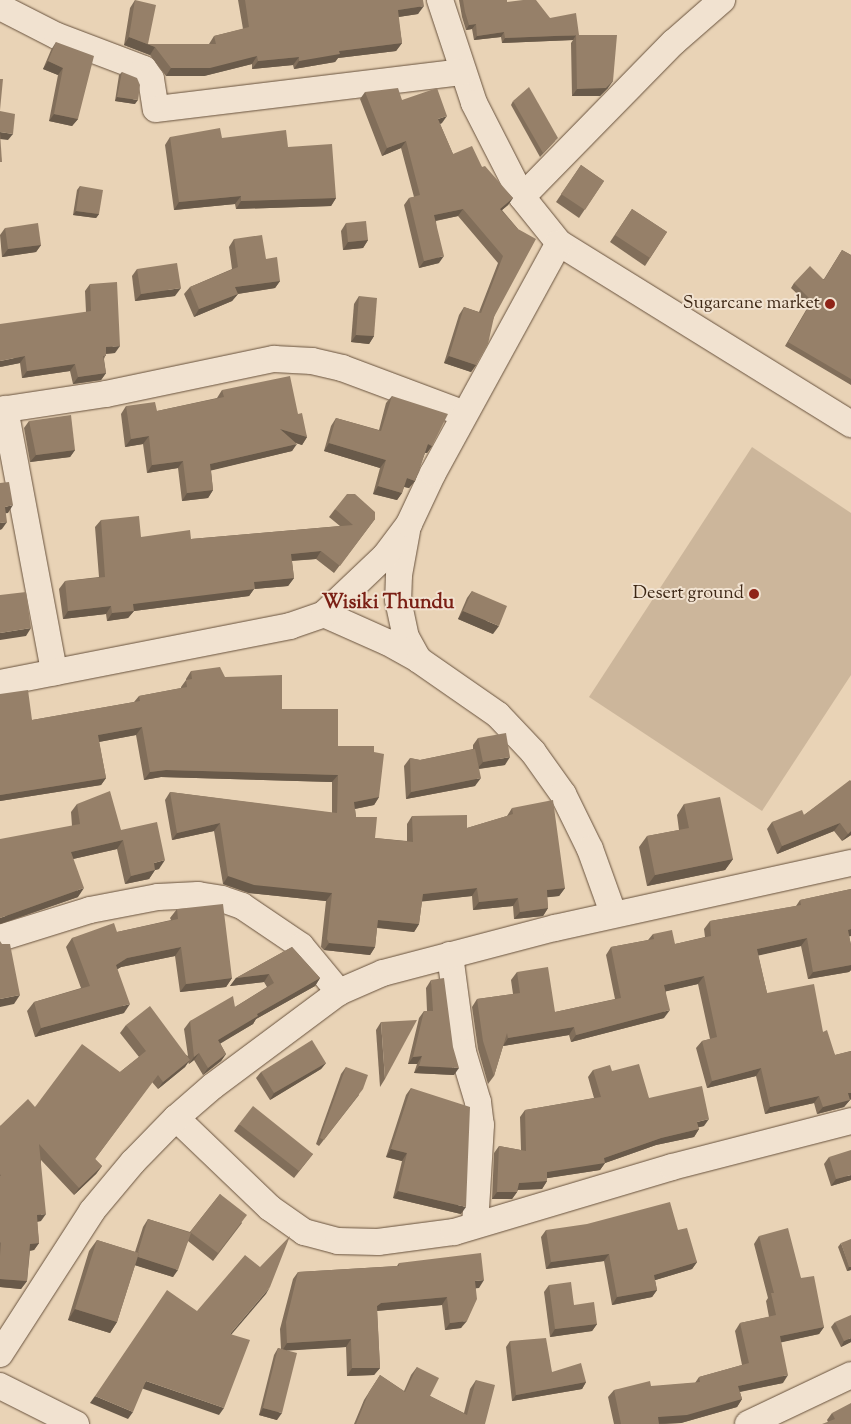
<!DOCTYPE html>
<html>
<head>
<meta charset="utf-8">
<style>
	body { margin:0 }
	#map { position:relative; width:851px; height:1424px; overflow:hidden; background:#e9d3b6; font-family:"Sorts Mill Goudy",serif }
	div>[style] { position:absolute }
	.green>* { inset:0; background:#ccb69b }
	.roads { filter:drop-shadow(0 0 1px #68523d) drop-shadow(0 0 1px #68523d) }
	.minor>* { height:26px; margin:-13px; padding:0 13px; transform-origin:13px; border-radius:13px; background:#f1e2d0 }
	.wall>* { inset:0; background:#816e5a }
	.shaded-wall>* { inset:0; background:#695a4a }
	.building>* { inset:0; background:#968069 }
	.dots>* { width:14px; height:14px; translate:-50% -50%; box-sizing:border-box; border:2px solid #f1e2d0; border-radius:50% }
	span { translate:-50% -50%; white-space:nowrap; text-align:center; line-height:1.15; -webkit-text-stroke:4px #f1e2d0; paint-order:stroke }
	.poi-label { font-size:18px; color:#3d2715 }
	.right { translate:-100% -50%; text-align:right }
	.quarter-label { font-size:20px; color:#7a1f14; font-weight:700 }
</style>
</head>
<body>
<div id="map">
	<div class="green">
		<div style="clip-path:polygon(752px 447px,851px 513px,851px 675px,762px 811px,589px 697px)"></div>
	</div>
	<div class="roads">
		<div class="minor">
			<div style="left:440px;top:0;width:108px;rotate:71.7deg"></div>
			<div style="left:474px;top:103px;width:106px;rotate:62.9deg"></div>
			<div style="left:522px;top:197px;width:59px;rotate:51.2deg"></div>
			<div style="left:559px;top:243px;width:344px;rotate:31.8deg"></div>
			<div style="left:0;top:7px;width:64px;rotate:27deg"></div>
			<div style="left:57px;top:36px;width:93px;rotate:20.8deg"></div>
			<div style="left:144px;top:69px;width:12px;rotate:55deg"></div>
			<div style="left:151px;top:79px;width:30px;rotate:81deg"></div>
			<div style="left:156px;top:109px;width:309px;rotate:-6.9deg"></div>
			<div style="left:522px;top:197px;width:217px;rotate:-45.6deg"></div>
			<div style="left:674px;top:42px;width:64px;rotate:-41.2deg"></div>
			<div style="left:5px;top:409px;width:268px;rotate:79.4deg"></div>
			<div style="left:0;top:410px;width:107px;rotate:-8.6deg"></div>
			<div style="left:106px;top:394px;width:172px;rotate:-11.8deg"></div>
			<div style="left:274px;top:359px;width:38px;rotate:3deg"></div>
			<div style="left:312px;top:361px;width:31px;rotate:13deg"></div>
			<div style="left:342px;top:368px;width:131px;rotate:20.5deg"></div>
			<div style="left:407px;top:531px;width:45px;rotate:100.3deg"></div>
			<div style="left:399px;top:575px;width:25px;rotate:92deg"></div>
			<div style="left:398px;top:600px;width:38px;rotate:78deg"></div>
			<div style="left:406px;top:637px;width:26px;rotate:61deg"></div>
			<div style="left:324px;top:614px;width:69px;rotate:24deg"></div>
			<div style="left:387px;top:642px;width:37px;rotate:29deg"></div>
			<div style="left:419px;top:660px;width:96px;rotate:34.8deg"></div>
			<div style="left:498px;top:715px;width:51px;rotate:46.6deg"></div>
			<div style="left:533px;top:752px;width:52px;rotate:54.5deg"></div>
			<div style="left:563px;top:794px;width:61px;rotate:63.9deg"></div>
			<div style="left:590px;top:849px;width:68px;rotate:70.2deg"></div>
			<div style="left:0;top:683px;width:296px;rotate:-11.1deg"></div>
			<div style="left:290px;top:626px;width:36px;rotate:-19deg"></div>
			<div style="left:324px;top:614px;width:84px;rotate:-43.6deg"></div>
			<div style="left:385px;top:556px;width:40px;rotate:-53deg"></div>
			<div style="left:409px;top:524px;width:56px;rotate:-64.8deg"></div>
			<div style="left:433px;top:473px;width:262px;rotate:-61.3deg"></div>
			<div style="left:0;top:938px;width:94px;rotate:-17.3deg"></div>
			<div style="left:90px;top:910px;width:69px;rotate:-10.8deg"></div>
			<div style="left:158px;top:897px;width:40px;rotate:-2.9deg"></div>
			<div style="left:198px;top:895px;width:24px;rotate:9deg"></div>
			<div style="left:222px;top:899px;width:21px;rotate:19deg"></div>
			<div style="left:242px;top:906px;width:71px;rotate:34.1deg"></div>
			<div style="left:301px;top:946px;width:60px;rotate:50.4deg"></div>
			<div style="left:450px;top:955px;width:98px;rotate:82.4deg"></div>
			<div style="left:463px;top:1052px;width:52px;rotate:73.3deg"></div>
			<div style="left:478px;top:1102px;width:23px;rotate:83deg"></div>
			<div style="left:481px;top:1125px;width:100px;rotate:93.4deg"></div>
			<div style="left:176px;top:1118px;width:130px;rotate:43.8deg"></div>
			<div style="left:270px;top:1208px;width:42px;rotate:35.2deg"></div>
			<div style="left:304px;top:1232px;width:35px;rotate:15deg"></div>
			<div style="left:338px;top:1241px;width:40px;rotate:1.4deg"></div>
			<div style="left:378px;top:1242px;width:77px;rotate:-7.5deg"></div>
			<div style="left:454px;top:1232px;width:227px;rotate:-16.6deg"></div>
			<div style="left:672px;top:1167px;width:185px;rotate:-14.4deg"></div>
			<div style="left:0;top:1354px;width:170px;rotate:-57.2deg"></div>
			<div style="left:92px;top:1211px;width:64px;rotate:-50.1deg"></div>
			<div style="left:133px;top:1162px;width:62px;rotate:-45.7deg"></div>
			<div style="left:176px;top:1118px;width:49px;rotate:-40.9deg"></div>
			<div style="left:213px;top:1086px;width:157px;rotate:-36.7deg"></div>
			<div style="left:339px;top:992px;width:48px;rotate:-23.4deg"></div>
			<div style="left:383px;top:973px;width:178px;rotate:-14.7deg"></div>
			<div style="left:555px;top:928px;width:303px;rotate:-12.4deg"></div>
			<div style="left:0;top:1386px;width:85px;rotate:26.6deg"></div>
			<div style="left:748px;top:1424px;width:114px;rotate:-25.4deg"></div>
		</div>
	</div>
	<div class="wall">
		<div style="clip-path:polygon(135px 0,148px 44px,209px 44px,214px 36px,243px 29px,238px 0,423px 0,418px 14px,398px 17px,402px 43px,396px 51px,338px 58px,335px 62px,294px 69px,293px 65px,252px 69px,252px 64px,204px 76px,166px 76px,150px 55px,124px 45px,130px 8px)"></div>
		<div style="clip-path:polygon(459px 0,507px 0,507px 2px,550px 18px,579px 35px,608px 88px,600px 96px,572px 96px,571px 43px,573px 40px,502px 43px,501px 37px,474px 40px,472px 29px,466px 30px,462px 17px)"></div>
		<div style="clip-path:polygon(56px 42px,78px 119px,72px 126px,49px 121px,58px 75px,43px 69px,51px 50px)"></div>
		<div style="clip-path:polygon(122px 72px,135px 104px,115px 101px,119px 75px)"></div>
		<div style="clip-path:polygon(365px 92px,402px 100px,442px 123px,440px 124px,453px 154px,482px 167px,513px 198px,508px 205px,502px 210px,518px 229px,494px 317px,476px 365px,471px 372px,444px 363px,459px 315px,464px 307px,479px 312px,498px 263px,458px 216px,436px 221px,439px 263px,419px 268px,404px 205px,409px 198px,414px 197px,401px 148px,382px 156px,360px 99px)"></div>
		<div style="clip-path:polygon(513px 101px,555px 141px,540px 157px,511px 105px)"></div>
		<div style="clip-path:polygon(170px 137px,222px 138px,288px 147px,336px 198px,331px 206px,236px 209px,235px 204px,174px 210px,165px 145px)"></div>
		<div style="clip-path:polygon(581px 165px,604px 181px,579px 218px,556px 202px)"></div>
		<div style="clip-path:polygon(80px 186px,99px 214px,96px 218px,73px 215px,77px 190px)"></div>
		<div style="clip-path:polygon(632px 209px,667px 232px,645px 266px,610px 242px)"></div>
		<div style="clip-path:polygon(346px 223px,368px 240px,363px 248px,343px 250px,341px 231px)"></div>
		<div style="clip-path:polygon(5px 228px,41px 245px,36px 252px,2px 257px,0 235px)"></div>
		<div style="clip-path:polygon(234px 239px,266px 259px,280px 281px,275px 288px,238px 294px,232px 301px,194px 317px,184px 294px,190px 287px,232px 269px,229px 247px)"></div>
		<div style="clip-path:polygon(842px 250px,851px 255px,851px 385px,785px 346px,809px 305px,791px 288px,794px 283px,824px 279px)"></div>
		<div style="clip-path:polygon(137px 269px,175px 296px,135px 301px,132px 276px)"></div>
		<div style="clip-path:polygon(90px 284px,115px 353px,106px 354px,104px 359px,106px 373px,101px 380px,73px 384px,70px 371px,22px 378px,20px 363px,0 367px,86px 312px,85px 291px)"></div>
		<div style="clip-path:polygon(359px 296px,374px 336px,369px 344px,351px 342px,354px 304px)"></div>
		<div style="clip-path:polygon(222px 390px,298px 414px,307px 437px,302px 445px,296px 443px,292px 451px,211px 470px,213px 490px,208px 498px,182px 501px,178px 468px,147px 473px,143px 444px,125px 447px,121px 414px,126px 406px,157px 411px,217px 398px)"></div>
		<div style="clip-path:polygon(392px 396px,432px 446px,427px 453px,425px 453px,415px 481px,409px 488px,404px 487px,402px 493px,397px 500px,373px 494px,380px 468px,324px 451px,331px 426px,336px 418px,379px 430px,386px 403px)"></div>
		<div style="clip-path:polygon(29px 421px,75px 450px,70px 457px,30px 462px,24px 428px)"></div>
		<div style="clip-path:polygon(335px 509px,375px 519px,334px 573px,316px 559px,292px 561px,294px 578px,288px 586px,254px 589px,249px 596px,134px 611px,128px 618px,107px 621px,106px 614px,63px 619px,59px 589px,65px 581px,99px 577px,95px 527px,101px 520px,141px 537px,191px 539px,340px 526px,329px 517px)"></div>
		<div style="clip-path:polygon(472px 591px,493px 634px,458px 619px,467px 598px)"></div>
		<div style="clip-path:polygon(191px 671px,225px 677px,282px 709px,338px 746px,374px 752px,379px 797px,374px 805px,355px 809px,356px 817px,375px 838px,407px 841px,407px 824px,412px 816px,467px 828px,507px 816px,512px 808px,565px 888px,559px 896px,547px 897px,548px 908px,543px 916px,514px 919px,513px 906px,473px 910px,472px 896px,422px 901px,419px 924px,414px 932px,377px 928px,375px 947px,370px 955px,324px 950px,321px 947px,326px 901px,249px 893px,223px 884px,214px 831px,172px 840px,165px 800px,170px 792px,332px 813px,332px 782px,161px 777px,144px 780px,136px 735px,99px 742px,106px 778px,101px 785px,0 801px,0 694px,32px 720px,134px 702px,139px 696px,181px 688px,181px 687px,186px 680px,186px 679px)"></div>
		<div style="clip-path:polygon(478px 738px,505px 765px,479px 769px,475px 786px,406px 799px,404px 766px,410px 758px,420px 760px,473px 749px,473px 745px)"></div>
		<div style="clip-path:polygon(851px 781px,851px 835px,842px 841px,834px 831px,777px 854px,767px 829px,772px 822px,804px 815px)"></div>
		<div style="clip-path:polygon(77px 804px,121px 830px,159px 869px,155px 870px,149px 879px,125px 884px,117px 849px,73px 859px,78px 897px,0 924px,72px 826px,71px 812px)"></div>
		<div style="clip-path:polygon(684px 804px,733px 859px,725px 870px,647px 886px,639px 847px,647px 836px,679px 830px,677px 815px)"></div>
		<div style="clip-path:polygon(851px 889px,851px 936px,849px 936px,851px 945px,851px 970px,849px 972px,808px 979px,801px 946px,758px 955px,767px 993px,823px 1032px,835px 1055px,851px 1051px,851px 1099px,850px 1100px,844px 1107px,817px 1114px,814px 1103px,765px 1114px,756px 1076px,707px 1088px,696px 1048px,702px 1041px,710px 1039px,698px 984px,666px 991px,664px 1018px,571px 1042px,569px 1035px,503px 1046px,494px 1076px,488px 1084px,478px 1049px,472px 1007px,477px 999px,513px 994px,511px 980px,517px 972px,555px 1012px,615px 999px,606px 955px,611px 947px,648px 940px,653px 934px,675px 944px,705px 937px,704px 929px,710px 921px,796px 906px,800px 900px)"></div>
		<div style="clip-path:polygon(177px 909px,232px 978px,226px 987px,180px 992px,175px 956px,121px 967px,117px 969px,124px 1013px,35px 1037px,27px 1011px,34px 1002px,81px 988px,66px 947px,72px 938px,117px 932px,171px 920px,170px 918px)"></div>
		<div style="clip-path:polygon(292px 947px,320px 978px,315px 986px,256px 1019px,253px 1024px,220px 1043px,226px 1054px,221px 1061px,203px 1075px,194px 1060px,189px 1064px,188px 1062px,185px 1067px,158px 1089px,152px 1082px,95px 1159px,102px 1166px,96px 1174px,74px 1195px,41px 1160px,41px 1221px,37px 1222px,39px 1243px,34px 1250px,30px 1251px,27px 1281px,21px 1289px,0 1287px,0 1126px,35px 1107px,120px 1072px,139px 1057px,120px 1033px,126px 1025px,188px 1056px,184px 1029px,190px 1021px,235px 1007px,267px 987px,264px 982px,230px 986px,236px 978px)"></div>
		<div style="clip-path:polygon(431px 980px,454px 1075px,414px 1073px,417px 1064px,408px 1064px,419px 1018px,424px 1011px,427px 1011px,426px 988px)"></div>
		<div style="clip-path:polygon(381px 1022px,385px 1079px,380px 1087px,376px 1030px)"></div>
		<div style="clip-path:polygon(326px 1063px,321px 1069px,270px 1100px,256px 1078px,261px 1072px)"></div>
		<div style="clip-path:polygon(346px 1067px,359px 1095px,319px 1146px,316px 1144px,341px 1074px)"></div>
		<div style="clip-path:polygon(593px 1070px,612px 1071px,649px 1098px,704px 1126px,698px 1127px,699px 1129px,694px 1137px,656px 1145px,605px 1163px,600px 1170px,547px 1178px,547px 1181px,542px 1189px,518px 1190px,517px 1192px,512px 1199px,492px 1199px,494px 1153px,499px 1146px,521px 1150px,520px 1117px,525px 1110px,594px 1098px,588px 1077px)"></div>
		<div style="clip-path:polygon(411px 1088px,461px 1214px,393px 1198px,402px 1161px,386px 1157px,406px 1095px)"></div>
		<div style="clip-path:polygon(239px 1124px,313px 1154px,294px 1178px,234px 1131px)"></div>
		<div style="clip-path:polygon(829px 1157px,851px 1180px,831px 1186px,824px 1164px)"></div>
		<div style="clip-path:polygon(220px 1194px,242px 1223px,213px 1261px,188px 1241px,173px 1277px,135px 1265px,117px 1322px,110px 1333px,68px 1320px,89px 1251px,97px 1240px,135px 1252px,143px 1227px,148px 1219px,190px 1232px)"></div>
		<div style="clip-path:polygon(546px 1230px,678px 1230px,697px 1262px,692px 1269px,655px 1280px,657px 1290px,652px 1297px,612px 1305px,604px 1261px,546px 1269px,541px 1237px)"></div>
		<div style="clip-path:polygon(759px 1236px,801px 1278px,824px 1327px,819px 1334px,781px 1342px,783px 1383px,740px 1392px,742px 1399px,737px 1407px,681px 1423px,665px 1424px,614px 1424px,608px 1397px,614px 1390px,695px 1383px,699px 1377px,742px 1365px,735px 1331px,740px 1323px,769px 1317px,766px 1301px,768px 1298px,754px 1244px)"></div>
		<div style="clip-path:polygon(841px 1243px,851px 1270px,847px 1271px,838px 1247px)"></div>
		<div style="clip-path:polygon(399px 1263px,479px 1288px,476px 1288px,461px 1328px,445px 1330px,442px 1305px,377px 1311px,380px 1368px,374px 1375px,347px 1376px,346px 1347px,287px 1350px,277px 1420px,259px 1415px,274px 1355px,278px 1348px,281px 1349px,280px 1329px,293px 1279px,298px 1272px,397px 1266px)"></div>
		<div style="clip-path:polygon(549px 1285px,597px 1324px,592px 1331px,550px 1337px,544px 1292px)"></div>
		<div style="clip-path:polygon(835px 1322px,851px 1342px,841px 1347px,831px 1327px)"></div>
		<div style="clip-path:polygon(510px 1341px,552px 1372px,586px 1382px,582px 1389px,512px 1401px,506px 1347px)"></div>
		<div style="clip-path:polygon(417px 1367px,430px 1396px,464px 1413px,470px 1389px,476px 1380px,485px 1424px,354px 1424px,364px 1400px,380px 1375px,404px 1391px,411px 1375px)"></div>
		<div style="clip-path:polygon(832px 1413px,851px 1424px,828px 1422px,827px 1420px)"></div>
	</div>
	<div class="shaded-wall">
		<div style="clip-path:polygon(424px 6px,418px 14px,392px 18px,398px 10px)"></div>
		<div style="clip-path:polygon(476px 24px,472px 29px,466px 30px,469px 25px)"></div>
		<div style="clip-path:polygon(504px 32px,501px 37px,474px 40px,477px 36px)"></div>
		<div style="clip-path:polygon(576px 35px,573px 40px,502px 43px,505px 38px,579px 35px)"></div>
		<div style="clip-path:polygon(129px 37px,155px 47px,150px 55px,124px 45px)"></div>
		<div style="clip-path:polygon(402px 43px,396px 51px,338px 58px,335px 62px,294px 69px,299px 61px,339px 51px)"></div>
		<div style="clip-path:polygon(257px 56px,252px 64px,204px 76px,166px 76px,171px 68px)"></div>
		<div style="clip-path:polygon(299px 57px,293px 65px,252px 69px,258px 61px)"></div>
		<div style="clip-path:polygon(48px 61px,63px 68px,58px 75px,43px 69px)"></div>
		<div style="clip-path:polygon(613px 81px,608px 88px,600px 96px,572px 96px,577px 89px)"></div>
		<div style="clip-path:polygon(117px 97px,138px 100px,135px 104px,115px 101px)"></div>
		<div style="clip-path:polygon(54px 114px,78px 119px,72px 126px,49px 121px)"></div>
		<div style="clip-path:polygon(447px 116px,442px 123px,433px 126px,438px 119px)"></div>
		<div style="clip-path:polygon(0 132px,13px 134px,8px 140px,0 139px)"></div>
		<div style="clip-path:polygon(406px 141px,401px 148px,382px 156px,387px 148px)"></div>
		<div style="clip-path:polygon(241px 196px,235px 204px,174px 210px,179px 202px)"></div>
		<div style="clip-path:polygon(336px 198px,331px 206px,236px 209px,241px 201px)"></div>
		<div style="clip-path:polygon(513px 198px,508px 205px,495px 216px,500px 209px)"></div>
		<div style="clip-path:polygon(463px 209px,458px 216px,429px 222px,434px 215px)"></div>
		<div style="clip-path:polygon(76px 211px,99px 214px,96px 218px,73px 215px)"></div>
		<div style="clip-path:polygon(368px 240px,363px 248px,343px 250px,348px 242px)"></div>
		<div style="clip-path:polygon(41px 245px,36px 252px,2px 257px,8px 249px)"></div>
		<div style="clip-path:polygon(444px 256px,439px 263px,419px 268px,424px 261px)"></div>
		<div style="clip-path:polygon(280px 281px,275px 288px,230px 295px,235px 287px)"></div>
		<div style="clip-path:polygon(181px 288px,175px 296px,135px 301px,141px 294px)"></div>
		<div style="clip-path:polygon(238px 294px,232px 301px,194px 317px,199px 309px)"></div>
		<div style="clip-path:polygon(356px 335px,374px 336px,369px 344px,351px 342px)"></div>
		<div style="clip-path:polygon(120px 346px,115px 353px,101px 354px,106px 347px)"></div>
		<div style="clip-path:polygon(25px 356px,20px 363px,0 367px,0 361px)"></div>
		<div style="clip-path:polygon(449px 356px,476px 365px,471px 372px,444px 363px)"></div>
		<div style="clip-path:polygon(75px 364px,70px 371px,22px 378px,27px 371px)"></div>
		<div style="clip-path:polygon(106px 373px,101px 380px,73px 384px,78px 377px)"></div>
		<div style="clip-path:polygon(280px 429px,307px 437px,302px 445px,275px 436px)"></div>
		<div style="clip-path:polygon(149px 436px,143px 444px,125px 447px,131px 439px)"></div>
		<div style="clip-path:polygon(329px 443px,386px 460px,380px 468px,324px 451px)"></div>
		<div style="clip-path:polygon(297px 444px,292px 451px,205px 472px,210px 464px)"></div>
		<div style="clip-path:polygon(428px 444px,432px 446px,427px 453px,422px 452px)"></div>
		<div style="clip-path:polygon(75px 450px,70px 457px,30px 462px,36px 455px)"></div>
		<div style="clip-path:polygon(183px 461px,178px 468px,147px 473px,152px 465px)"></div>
		<div style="clip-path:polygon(407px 478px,415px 481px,409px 488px,401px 486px)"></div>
		<div style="clip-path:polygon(378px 486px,402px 493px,397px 500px,373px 494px)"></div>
		<div style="clip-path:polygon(213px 490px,208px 498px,182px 501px,187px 493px)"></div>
		<div style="clip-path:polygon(13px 505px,8px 513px,0 514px,5px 507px)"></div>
		<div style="clip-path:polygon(7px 522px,2px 529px,0 530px,0 523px)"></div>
		<div style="clip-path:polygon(321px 551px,316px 559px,286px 561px,291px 554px)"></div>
		<div style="clip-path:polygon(294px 578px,288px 586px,254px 589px,249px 596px,134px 611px,128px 618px,107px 621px,112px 613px,133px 604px,254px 582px)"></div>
		<div style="clip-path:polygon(111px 606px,106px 614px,63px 619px,68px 611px)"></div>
		<div style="clip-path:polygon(463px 611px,499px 626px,493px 634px,458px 619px)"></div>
		<div style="clip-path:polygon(31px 628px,26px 636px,0 640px,0 633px)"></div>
		<div style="clip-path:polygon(142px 727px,136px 735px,93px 743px,98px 735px)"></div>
		<div style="clip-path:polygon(510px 757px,505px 765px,477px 769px,483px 762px)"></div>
		<div style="clip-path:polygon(166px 770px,338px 775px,332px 782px,161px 777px,144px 780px,150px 772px)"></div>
		<div style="clip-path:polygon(106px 778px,101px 785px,0 801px,0 795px)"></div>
		<div style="clip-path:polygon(481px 778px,475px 786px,406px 799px,411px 792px)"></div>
		<div style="clip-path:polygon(379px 797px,374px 805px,349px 810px,354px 802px)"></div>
		<div style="clip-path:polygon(220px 823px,214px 831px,172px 840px,177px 833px)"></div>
		<div style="clip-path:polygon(840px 823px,834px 831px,777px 854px,782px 846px)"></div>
		<div style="clip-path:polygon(851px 831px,851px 835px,842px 841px,848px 834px)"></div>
		<div style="clip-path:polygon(123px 840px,117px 849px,64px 861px,71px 852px)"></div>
		<div style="clip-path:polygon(733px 859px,725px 870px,647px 886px,655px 875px)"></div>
		<div style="clip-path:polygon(165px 860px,159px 869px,147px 872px,154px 863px)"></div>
		<div style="clip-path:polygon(155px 870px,149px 879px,125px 884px,131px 876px)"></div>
		<div style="clip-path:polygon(228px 876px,332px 893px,326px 901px,249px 893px,223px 884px)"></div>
		<div style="clip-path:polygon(84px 888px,78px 897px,0 924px,0 918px)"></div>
		<div style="clip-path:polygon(477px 888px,472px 896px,418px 902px,423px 894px)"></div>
		<div style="clip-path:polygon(565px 888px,559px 896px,541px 898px,547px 890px)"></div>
		<div style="clip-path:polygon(518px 898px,513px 906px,473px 910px,479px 902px)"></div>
		<div style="clip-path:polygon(548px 908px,543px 916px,514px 919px,520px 912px)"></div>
		<div style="clip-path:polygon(378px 920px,419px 924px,414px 932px,373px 927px)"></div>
		<div style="clip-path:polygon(851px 929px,851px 936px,843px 938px,848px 930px)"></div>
		<div style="clip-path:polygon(807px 938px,801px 946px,752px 957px,757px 949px)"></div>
		<div style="clip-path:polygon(329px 943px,375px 947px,370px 955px,324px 950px)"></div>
		<div style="clip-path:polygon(181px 947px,175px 956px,121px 967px,110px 974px,116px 965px,127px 958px)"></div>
		<div style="clip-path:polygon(851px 965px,851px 970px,849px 972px,808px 979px,813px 972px)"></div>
		<div style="clip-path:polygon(269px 974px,264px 982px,230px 986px,236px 978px)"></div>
		<div style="clip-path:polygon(704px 976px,698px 984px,659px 993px,664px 985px)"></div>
		<div style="clip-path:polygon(232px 978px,226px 987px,180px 992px,186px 984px)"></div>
		<div style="clip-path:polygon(320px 978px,315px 986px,256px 1019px,253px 1024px,213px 1048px,218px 1040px,257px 1014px)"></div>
		<div style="clip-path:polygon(20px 995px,14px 1004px,0 1007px,0 999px)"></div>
		<div style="clip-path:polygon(130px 1004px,124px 1013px,35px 1037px,41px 1028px)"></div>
		<div style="clip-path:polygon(670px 1010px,664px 1018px,571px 1042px,576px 1035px)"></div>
		<div style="clip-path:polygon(574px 1027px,569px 1035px,503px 1046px,508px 1038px)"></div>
		<div style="clip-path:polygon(199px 1053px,194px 1060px,189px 1064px,194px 1057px)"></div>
		<div style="clip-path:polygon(226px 1054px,221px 1061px,203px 1075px,208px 1068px)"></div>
		<div style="clip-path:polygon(422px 1056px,417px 1064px,408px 1064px,413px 1057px)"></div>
		<div style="clip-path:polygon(190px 1060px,185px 1067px,158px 1089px,163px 1082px)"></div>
		<div style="clip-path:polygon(326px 1063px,321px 1069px,270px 1100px,274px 1093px)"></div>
		<div style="clip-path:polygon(419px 1066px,459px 1068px,454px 1075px,414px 1073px)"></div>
		<div style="clip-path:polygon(761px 1068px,756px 1076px,707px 1088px,712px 1081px)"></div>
		<div style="clip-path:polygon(848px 1093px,851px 1093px,851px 1099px,850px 1100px,844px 1107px,817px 1114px,823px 1107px)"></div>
		<div style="clip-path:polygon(819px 1096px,814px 1103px,765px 1114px,770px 1107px)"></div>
		<div style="clip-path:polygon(709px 1119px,704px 1126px,692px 1129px,697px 1122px)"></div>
		<div style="clip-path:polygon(699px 1129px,694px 1137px,656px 1145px,605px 1163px,600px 1170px,542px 1179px,547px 1172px,604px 1158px,661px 1138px)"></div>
		<div style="clip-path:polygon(391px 1149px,407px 1153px,402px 1161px,386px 1157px)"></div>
		<div style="clip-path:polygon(102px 1166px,96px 1174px,74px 1195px,79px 1188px)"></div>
		<div style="clip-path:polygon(851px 1175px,851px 1180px,831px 1186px,836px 1179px)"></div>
		<div style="clip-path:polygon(547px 1181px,542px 1189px,514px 1190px,519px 1183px)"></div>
		<div style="clip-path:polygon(398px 1191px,466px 1207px,461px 1214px,393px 1198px)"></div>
		<div style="clip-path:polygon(497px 1192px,517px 1192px,512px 1199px,492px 1199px)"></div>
		<div style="clip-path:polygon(46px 1214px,41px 1221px,31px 1222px,37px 1215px)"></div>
		<div style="clip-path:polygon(39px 1243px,34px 1250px,25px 1251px,30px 1244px)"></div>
		<div style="clip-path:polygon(609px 1254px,604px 1261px,546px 1269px,551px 1262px)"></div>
		<div style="clip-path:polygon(136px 1256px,178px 1270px,173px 1277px,131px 1264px)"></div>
		<div style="clip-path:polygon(697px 1262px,692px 1269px,649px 1282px,654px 1275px)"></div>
		<div style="clip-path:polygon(849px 1267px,851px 1267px,851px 1270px,847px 1271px)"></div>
		<div style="clip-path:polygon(0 1279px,27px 1281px,21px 1289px,0 1287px)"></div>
		<div style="clip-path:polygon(484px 1280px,479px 1288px,470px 1289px,475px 1281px)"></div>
		<div style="clip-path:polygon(270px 1287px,266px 1294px,225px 1342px,230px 1334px)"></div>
		<div style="clip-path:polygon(657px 1290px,652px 1297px,612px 1305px,617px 1297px)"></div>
		<div style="clip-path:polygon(447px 1297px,442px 1305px,375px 1311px,377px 1306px,381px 1303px)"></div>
		<div style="clip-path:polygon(75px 1309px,117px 1322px,110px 1333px,68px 1320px)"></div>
		<div style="clip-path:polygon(467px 1321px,461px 1328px,445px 1330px,450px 1323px)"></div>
		<div style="clip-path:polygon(597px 1324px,592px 1331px,550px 1337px,555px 1329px)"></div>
		<div style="clip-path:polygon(824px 1327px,819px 1334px,774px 1344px,780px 1336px)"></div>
		<div style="clip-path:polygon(851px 1338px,851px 1342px,841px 1347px,844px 1341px)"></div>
		<div style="clip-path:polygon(351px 1339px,346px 1347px,282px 1351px,287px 1343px)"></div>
		<div style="clip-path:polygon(352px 1368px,380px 1368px,374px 1375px,347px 1376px)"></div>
		<div style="clip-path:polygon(788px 1375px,783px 1383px,733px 1393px,738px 1386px)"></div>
		<div style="clip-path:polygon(146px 1381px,224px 1408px,219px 1415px,141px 1388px)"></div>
		<div style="clip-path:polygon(586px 1382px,582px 1389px,512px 1401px,516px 1395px)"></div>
		<div style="clip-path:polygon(95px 1396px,133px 1412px,128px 1419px,90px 1403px)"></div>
		<div style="clip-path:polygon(742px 1399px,737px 1407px,681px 1423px,653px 1424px,658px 1417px)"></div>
		<div style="clip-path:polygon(263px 1408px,282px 1413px,277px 1420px,259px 1415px)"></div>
	</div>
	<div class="building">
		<div style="clip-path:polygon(135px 0,156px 5px,148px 44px,216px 44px,214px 36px,249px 27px,245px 0,423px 0,424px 6px,398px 10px,402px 43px,339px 51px,340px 54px,299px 61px,299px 57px,258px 61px,257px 56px,210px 68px,171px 68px,155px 47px,129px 37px)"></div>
		<div style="clip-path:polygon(463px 0,507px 0,507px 2px,523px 0,536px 0,550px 18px,576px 13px,579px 35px,505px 38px,504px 32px,477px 36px,476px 24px,469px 25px,465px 12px)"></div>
		<div style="clip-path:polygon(576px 35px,617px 35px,613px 81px,606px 88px,577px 89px)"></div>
		<div style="clip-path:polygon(56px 42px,94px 56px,78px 119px,54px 114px,63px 68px,48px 61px)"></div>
		<div style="clip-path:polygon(122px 72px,137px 78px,140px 85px,138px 100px,117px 97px)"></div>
		<div style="clip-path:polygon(0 79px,3px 79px,0 110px)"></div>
		<div style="clip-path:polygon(529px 87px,558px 138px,543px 153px,513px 101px)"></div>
		<div style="clip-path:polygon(398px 88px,402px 100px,437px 88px,447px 116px,438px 119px,453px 154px,472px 146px,482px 167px,485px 166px,513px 198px,500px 209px,518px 229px,536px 239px,494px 317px,488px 344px,476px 365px,449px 356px,464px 307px,481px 313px,503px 256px,463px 209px,434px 215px,444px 256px,424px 261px,409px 198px,420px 195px,406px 141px,387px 148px,365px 92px)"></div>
		<div style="clip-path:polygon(0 111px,15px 114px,13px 134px,0 132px)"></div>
		<div style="clip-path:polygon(220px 128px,222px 138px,286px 130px,288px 147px,332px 144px,336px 198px,241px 201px,241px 196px,179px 202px,170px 137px)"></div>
		<div style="clip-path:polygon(0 133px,2px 162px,0 162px)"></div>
		<div style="clip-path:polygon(581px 165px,604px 181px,585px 210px,561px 194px)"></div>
		<div style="clip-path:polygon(80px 186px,103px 190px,99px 214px,76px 211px)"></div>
		<div style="clip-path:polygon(632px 209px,667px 232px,650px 258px,615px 235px)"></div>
		<div style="clip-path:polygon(366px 221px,368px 240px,348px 242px,346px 223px)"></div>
		<div style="clip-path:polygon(38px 223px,41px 245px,8px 249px,5px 228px)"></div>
		<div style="clip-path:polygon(262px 235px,266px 259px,277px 257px,280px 281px,235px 287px,238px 294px,199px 309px,190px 287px,238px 267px,234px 239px)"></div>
		<div style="clip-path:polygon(842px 250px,851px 255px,851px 379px,788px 342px,812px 301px,794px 283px,810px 266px,824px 280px)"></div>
		<div style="clip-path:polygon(177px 263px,181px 288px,141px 294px,137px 269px)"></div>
		<div style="clip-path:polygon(117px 282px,120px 346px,106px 347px,106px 356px,103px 356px,106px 373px,78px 377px,75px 364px,27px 371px,25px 356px,0 361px,0 324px,91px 311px,90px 284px)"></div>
		<div style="clip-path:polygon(359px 296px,377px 298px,374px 336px,356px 335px)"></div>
		<div style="clip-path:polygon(290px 376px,298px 414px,302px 413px,307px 437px,280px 429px,297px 444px,210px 464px,213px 490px,187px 493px,183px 461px,152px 465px,149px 436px,131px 439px,126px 406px,155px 402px,157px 411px,224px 397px,222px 390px)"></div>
		<div style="clip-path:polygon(392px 396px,448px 414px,432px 446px,428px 444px,415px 481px,407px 478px,402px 493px,378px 486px,386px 460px,329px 443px,336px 418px,381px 431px)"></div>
		<div style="clip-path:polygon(71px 415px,75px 450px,36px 455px,29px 421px)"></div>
		<div style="clip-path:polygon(9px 482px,13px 505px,5px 507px,7px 522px,0 523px,0 483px)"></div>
		<div style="clip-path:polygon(347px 494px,355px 494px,375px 512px,375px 519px,340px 566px,321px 551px,291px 554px,294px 578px,254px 582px,255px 589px,133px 604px,134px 611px,112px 613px,111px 606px,68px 611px,65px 581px,105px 577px,101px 520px,139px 516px,141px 537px,190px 530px,191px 539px,353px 525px,335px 509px)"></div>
		<div style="clip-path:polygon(472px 591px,507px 606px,499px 626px,463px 611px)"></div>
		<div style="clip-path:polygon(26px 592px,31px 628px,0 633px,0 595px)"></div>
		<div style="clip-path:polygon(220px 667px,225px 677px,282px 675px,282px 709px,338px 709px,338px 746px,374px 746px,374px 752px,384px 754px,379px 797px,354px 802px,356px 817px,377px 817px,375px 838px,413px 842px,412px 816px,467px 815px,467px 828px,513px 814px,512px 808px,553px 800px,565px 888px,547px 890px,548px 908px,520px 912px,518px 898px,479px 902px,477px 888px,423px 894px,419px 924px,378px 920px,375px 947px,329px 943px,327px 939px,332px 893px,254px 885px,228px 876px,220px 823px,177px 833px,170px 792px,337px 813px,338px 775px,166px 770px,150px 772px,142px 727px,98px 735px,106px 778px,0 795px,0 694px,28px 690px,32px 720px,140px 701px,139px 696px,187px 687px,186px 680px,192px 679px,191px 671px)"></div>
		<div style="clip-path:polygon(506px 733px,510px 757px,483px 762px,478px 738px)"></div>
		<div style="clip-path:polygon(475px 749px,481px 778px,411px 792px,410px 758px,420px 760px)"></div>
		<div style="clip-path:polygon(850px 780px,851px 781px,851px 831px,848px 834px,840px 823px,782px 846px,772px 822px,802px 810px,804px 815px)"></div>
		<div style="clip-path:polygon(110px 791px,121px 830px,157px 822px,165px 860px,154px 863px,155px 870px,131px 876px,123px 840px,71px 852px,84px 888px,0 918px,0 839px,80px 824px,77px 804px)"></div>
		<div style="clip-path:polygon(720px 797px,733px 859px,655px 875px,647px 836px,689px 828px,684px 804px)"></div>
		<div style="clip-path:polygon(851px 889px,851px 929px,848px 930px,851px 945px,851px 965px,813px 972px,807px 938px,757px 949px,767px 993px,814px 984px,823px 1032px,827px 1030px,835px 1055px,851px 1051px,851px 1093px,848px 1093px,850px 1100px,823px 1107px,819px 1096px,770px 1107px,761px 1068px,712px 1081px,702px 1041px,717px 1037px,704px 976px,664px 985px,670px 1010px,576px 1035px,574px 1027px,508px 1038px,507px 1033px,494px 1076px,483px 1041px,477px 999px,520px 993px,517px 972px,548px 967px,555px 1012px,621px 998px,611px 947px,654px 939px,653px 934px,672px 930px,675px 944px,711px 936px,710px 921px,801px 905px,800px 900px)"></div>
		<div style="clip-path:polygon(223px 904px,232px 978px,186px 984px,181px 947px,127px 958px,116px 965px,130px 1004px,41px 1028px,34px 1002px,90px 986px,72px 938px,114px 923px,117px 932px,178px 919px,177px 909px)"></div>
		<div style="clip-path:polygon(0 941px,2px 944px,10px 944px,20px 995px,0 999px)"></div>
		<div style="clip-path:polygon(292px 947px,320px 978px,257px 1014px,258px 1016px,218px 1040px,226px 1054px,208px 1068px,199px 1053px,194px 1057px,190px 1021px,233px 996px,235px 1007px,274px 983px,269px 974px,236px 978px)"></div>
		<div style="clip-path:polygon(444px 978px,453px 1047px,459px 1068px,419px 1066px,422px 1056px,413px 1057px,424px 1011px,433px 1011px,431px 980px)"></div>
		<div style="clip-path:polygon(150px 1006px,190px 1060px,163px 1082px,158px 1075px,95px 1159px,102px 1166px,79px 1188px,39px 1144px,46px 1214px,37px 1215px,39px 1243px,30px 1244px,27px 1281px,0 1279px,0 1256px,1px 1242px,0 1243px,0 1176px,1px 1176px,0 1174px,0 1126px,28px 1099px,35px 1107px,82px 1044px,120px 1072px,146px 1051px,126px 1025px)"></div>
		<div style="clip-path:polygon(417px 1020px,385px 1079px,381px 1022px)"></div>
		<div style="clip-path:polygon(312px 1040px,326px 1063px,274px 1093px,261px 1072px)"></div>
		<div style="clip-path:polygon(639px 1064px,649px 1098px,702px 1086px,709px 1119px,697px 1122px,699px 1129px,661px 1138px,604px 1158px,605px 1163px,547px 1172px,547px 1181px,519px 1183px,517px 1192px,497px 1192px,499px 1146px,526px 1151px,525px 1110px,601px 1097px,593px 1070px,610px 1065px,612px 1071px)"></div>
		<div style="clip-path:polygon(346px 1067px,368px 1075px,363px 1089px,324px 1140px,320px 1138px)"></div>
		<div style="clip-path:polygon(411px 1088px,470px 1107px,466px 1207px,398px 1191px,407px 1153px,391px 1149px)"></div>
		<div style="clip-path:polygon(253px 1106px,313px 1154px,299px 1171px,239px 1124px)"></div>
		<div style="clip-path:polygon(851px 1150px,851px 1175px,836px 1179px,829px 1157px)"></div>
		<div style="clip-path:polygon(220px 1194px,247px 1215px,218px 1253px,190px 1232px)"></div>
		<div style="clip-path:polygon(670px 1202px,678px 1230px,687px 1228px,697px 1262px,654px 1275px,657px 1290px,617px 1297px,609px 1254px,551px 1262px,546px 1230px,587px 1224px)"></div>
		<div style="clip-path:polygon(148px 1219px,191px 1233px,178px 1270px,138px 1257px,139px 1253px,138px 1252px)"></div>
		<div style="clip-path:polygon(788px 1228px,801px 1278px,814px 1276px,824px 1327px,780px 1336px,788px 1375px,738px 1386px,742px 1399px,687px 1415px,658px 1417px,659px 1424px,621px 1424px,614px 1390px,650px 1381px,651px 1386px,700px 1382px,699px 1377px,749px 1363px,740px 1323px,776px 1315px,771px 1293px,774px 1293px,759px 1236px)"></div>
		<div style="clip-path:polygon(290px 1236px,270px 1287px,230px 1334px,250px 1340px,224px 1408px,146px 1381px,133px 1412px,95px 1396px,167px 1290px,197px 1311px,245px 1255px,260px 1267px)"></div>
		<div style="clip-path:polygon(851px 1239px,851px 1267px,849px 1267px,841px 1243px)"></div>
		<div style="clip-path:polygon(97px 1240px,139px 1253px,117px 1322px,75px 1309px)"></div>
		<div style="clip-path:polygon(481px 1253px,484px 1280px,475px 1281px,477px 1299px,467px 1321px,450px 1323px,447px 1297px,381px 1303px,377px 1306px,380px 1368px,352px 1368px,351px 1339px,287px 1343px,286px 1322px,298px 1272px,399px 1266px,399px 1263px)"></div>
		<div style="clip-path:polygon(571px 1282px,574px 1305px,594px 1302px,597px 1324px,555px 1329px,549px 1285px)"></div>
		<div style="clip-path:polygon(851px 1315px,851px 1338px,844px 1341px,835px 1322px)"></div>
		<div style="clip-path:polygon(546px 1338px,552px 1372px,581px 1363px,586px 1382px,516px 1395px,510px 1341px)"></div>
		<div style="clip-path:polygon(278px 1348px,297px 1353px,282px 1413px,263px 1408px)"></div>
		<div style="clip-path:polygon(417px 1367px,439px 1378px,430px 1396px,467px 1415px,476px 1380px,495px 1385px,485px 1424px,356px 1424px,369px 1392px,380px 1375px,405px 1392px)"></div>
		<div style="clip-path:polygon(851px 1403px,851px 1424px,822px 1424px,835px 1419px,832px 1413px)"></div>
	</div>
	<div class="dots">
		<div style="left:830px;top:304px;background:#8f2418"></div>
		<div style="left:754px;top:594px;background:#8f2418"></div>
	</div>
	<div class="poi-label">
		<span class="right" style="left:820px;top:304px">Sugarcane market</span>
		<span class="right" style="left:744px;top:594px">Desert ground</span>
	</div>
	<div class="quarter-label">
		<span style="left:388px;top:603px">Wisiki Thundu</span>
	</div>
</div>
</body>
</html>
